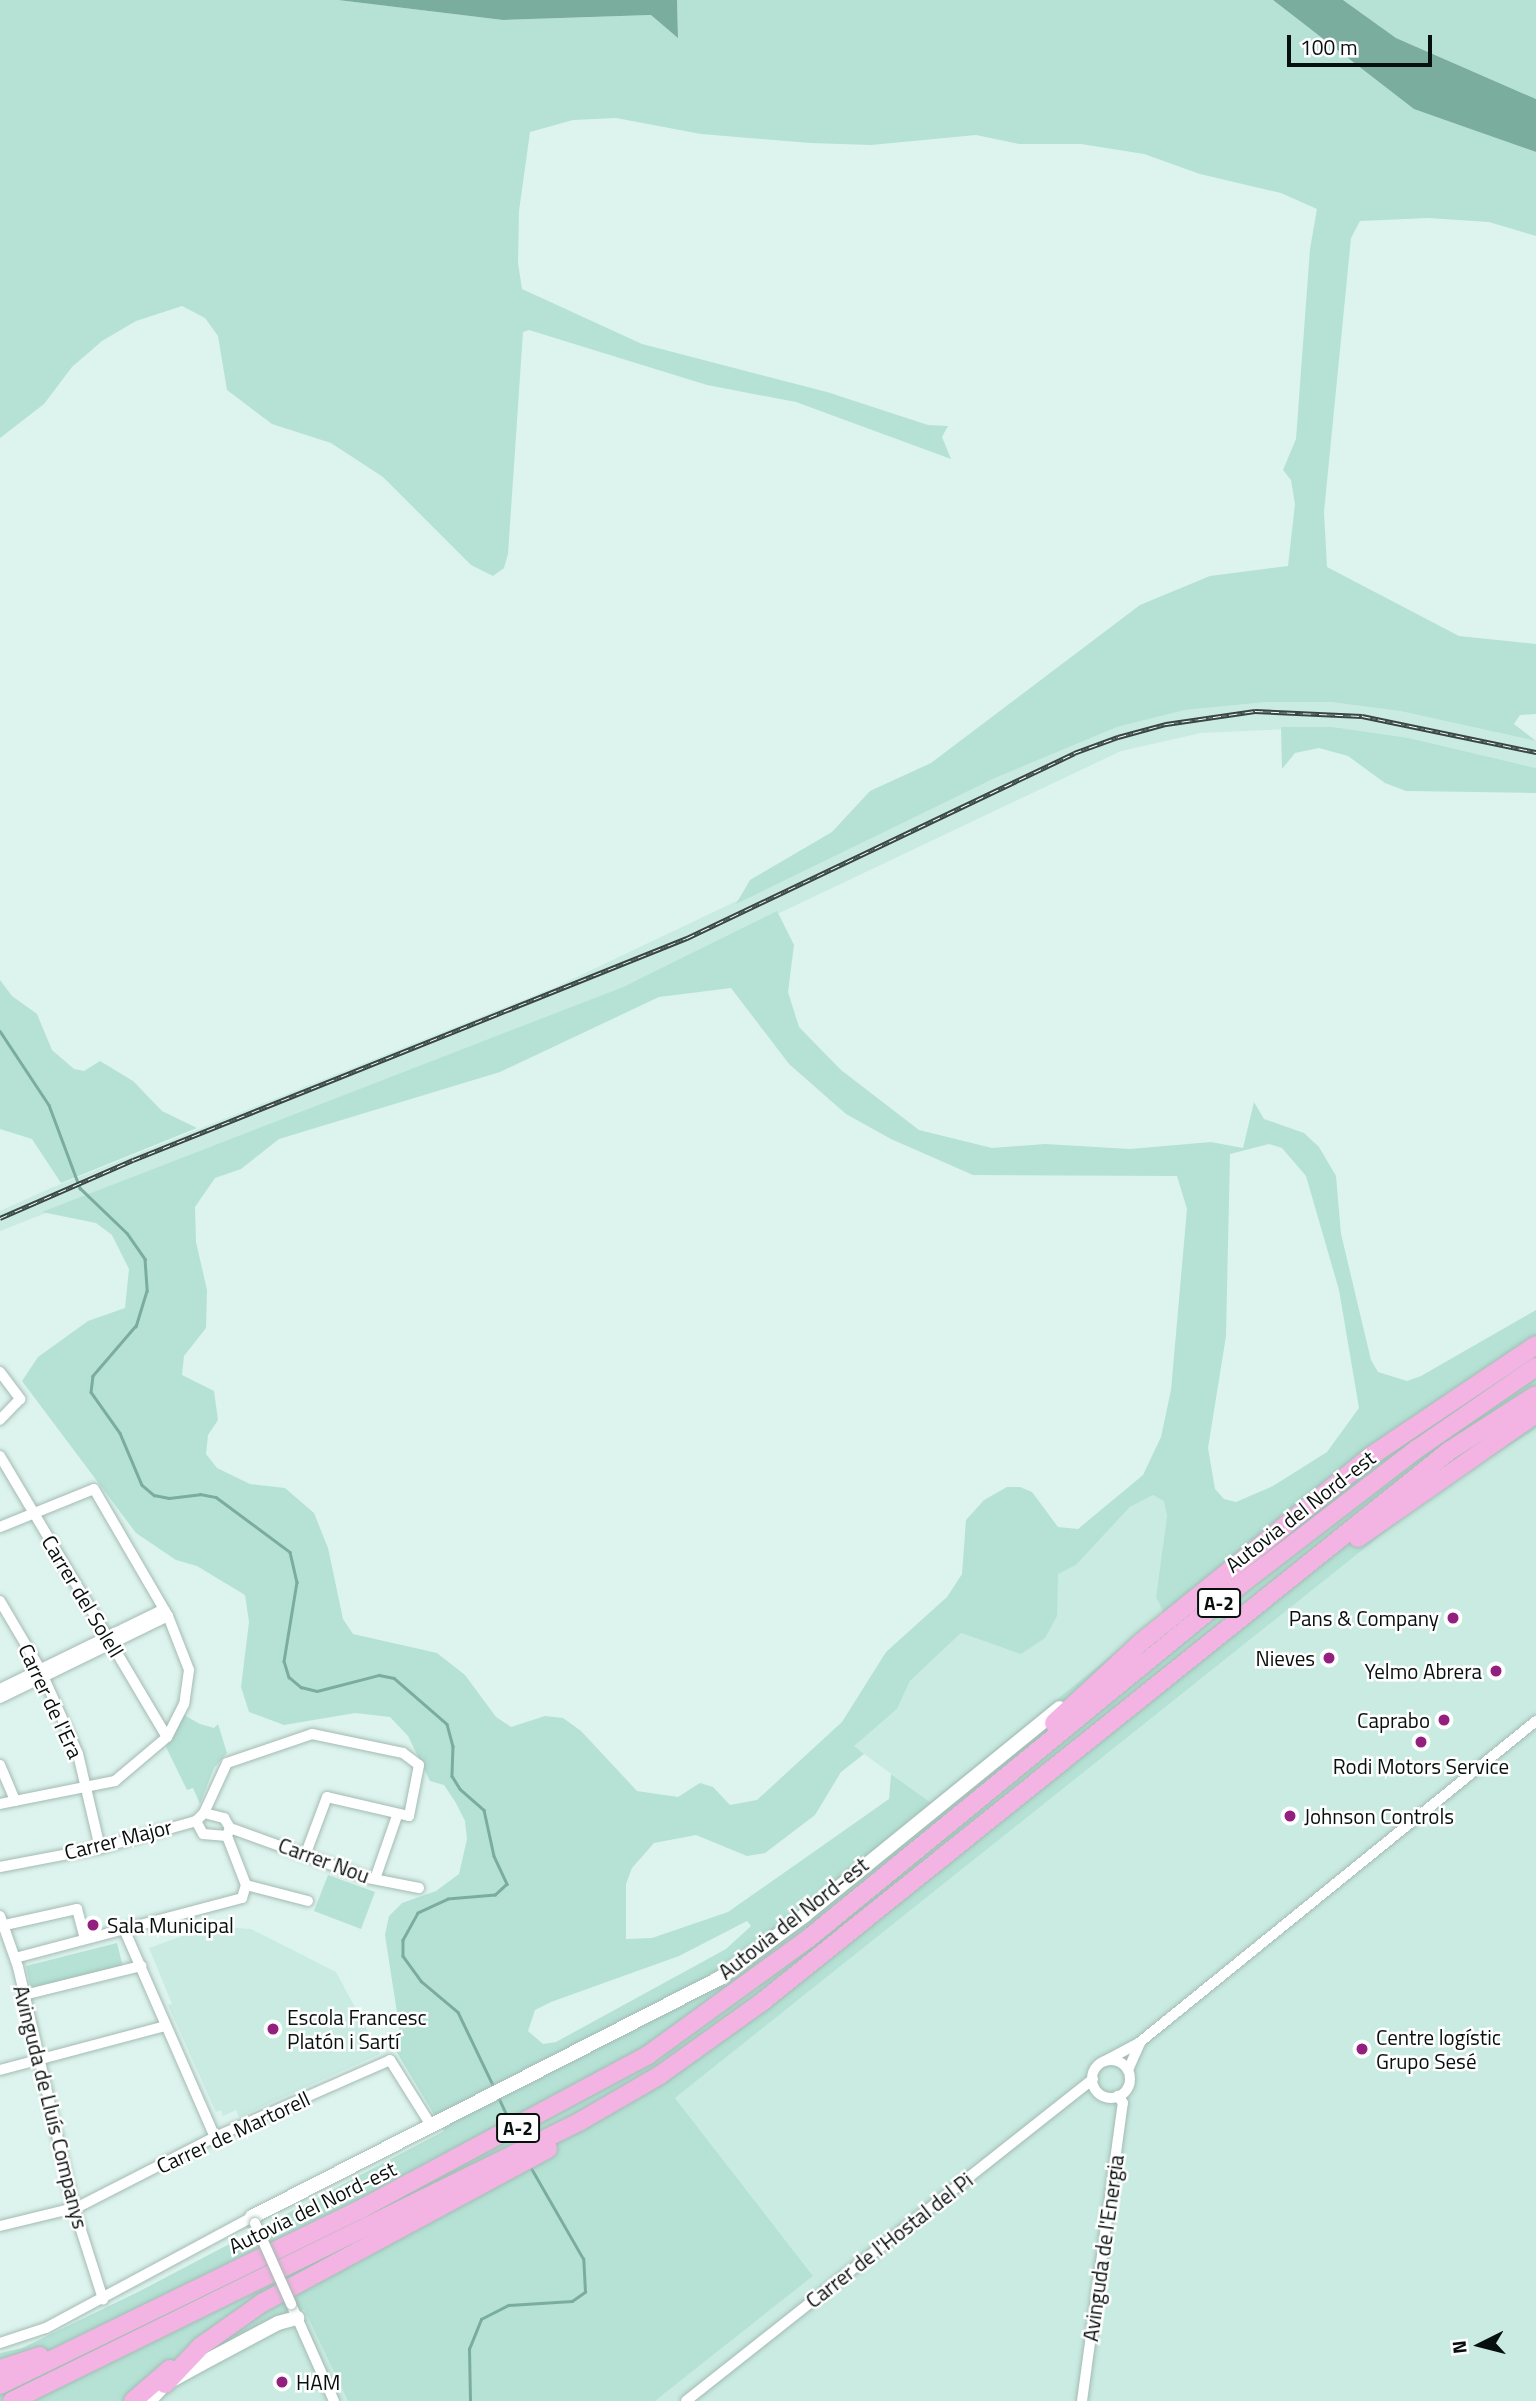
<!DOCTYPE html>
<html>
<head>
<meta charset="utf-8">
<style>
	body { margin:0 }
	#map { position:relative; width:1536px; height:2401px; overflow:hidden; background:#dcf4ed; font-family:"Titillium Web",sans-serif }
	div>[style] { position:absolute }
	.built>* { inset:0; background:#c9ebe1 }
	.green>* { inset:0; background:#b5e2d5 }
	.water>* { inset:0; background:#7bad9f }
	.stream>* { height:2.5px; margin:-1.25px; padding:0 1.25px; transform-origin:1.25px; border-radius:1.25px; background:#7bad9f }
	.roads { filter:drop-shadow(0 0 2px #a4bbb4) drop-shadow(0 0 2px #a4bbb4) }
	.street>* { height:10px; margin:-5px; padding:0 5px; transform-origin:5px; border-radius:5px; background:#fff }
	.street>.ring { margin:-5px; padding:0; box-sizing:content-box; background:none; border:10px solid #fff; border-radius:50% }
	.secondary>* { height:14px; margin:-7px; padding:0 7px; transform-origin:7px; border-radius:7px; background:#fff }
	.highway>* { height:18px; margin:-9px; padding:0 9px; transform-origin:9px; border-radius:9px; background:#f4b4e3 }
	.rail>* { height:5px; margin-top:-2.5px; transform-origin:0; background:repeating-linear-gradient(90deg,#fff 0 8px,#3a4643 0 16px); box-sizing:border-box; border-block:2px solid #3a4643 }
	.bridges { filter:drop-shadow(0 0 2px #a4bbb4) drop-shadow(0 0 2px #a4bbb4) }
	.street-bridge>* { height:10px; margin:-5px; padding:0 5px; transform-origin:5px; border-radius:5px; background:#fff }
	.dots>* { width:19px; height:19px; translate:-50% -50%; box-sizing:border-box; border:4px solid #fff; border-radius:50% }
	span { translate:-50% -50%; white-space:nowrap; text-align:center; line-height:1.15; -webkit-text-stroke:5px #fff; paint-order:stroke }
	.shield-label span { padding:2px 5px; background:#fff; border:2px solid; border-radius:5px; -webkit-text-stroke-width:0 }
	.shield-label { font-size:19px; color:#08100e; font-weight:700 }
	.street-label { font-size:21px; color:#08100e }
	.poi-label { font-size:21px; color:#08100e }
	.right { translate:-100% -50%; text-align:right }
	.left { translate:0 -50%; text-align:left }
	.north { position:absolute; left:1445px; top:2310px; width:70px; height:70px; -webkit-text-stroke:5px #fff; paint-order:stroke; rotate:264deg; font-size:19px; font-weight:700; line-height:28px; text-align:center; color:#08100e }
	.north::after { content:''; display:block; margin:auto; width:24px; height:32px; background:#08100e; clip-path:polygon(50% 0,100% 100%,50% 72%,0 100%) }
	.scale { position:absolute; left:1287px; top:35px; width:145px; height:32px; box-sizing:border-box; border:4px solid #08100e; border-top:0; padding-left:9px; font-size:21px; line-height:24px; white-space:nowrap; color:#08100e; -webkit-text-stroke:5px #fff; paint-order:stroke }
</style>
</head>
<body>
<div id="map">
	<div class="built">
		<div style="clip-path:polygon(1267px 702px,1330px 702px,1400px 711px,1536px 741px,1536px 768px,1409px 738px,1333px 727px,1201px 733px,1121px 751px,623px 987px,0 1231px,0 1211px,51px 1188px,558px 986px,995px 778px,1117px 727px,1185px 710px)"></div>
		<div style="clip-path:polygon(1536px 1429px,1536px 2401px,655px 2401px,813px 2276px,675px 2098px,1439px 1489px)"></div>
		<div style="clip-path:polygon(1153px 1495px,1165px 1501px,1167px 1516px,1156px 1597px,1165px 1613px,930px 1802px,853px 1746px,897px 1709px,910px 1681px,961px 1633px,1004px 1648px,1057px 1616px,1057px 1574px,1076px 1565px,1130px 1507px)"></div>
		<div style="clip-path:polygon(210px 1926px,251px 1929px,336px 1972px,380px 2054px,239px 2117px,236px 2110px,223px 2116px,221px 2110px,216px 2112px,168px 2005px,172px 2004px,149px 1948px)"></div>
		<div style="clip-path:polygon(304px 2308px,348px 2401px,141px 2401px,180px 2372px)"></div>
	</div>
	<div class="green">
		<div style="clip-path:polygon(0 0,338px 0,503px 20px,652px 15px,678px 37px,677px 0,1273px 0,1414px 108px,1536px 152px,1536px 236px,1489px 222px,1428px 218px,1360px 221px,1351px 238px,1324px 512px,1327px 567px,1459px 636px,1536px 644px,1536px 714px,1520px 715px,1514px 724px,1536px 741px,1400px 711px,1330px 702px,1267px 702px,1185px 710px,1117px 727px,995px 778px,736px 904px,750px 880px,832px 832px,870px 791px,931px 763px,1140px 605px,1210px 576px,1288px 566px,1295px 504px,1291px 480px,1283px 470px,1296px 439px,1310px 249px,1317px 209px,1281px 193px,1200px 174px,1144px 154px,1081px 144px,1019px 144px,976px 135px,871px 145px,810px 143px,701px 134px,616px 118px,573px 120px,530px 132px,519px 211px,518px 263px,522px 289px,642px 344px,827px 392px,928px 425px,948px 426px,942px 437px,951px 459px,796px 402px,707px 385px,529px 330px,523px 332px,508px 554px,504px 568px,493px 576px,471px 565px,383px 477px,331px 443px,272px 424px,227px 390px,218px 336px,205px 318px,182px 306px,136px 321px,102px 341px,72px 367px,44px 404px,0 438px)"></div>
		<div style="clip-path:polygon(1343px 0,1536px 0,1536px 99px,1396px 38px)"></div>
		<div style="clip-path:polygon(1281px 727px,1333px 727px,1409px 738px,1536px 768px,1536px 793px,1406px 791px,1385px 783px,1348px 756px,1319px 748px,1295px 753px,1282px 769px)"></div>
		<div style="clip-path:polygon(evenodd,777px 911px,794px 945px,788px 992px,799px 1027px,841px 1070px,919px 1130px,992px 1148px,1045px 1144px,1130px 1149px,1211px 1142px,1243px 1148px,1254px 1102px,1264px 1119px,1304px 1133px,1319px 1147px,1336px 1176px,1341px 1234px,1371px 1360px,1378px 1372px,1407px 1381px,1421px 1376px,1536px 1310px,1536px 1429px,1439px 1489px,675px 2098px,813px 2276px,655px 2401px,348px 2401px,304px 2309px,180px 2372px,141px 2401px,0 2401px,0 2353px,22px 2348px,138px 2292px,444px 2131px,393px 2046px,400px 2032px,385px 1935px,389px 1916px,402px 1903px,436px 1891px,459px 1874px,467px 1839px,465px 1821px,456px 1803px,444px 1785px,430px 1781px,408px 1736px,390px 1717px,355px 1713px,284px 1725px,249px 1712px,241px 1687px,249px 1622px,245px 1595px,197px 1566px,176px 1560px,136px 1533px,22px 1381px,38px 1357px,88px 1321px,125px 1308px,129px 1269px,112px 1235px,96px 1223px,42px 1212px,623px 987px,777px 911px,731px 988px,789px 1064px,846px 1114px,891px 1139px,973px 1175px,1177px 1176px,1187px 1209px,1171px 1390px,1161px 1437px,1143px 1475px,1078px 1529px,1058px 1527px,1032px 1492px,1020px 1487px,1007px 1487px,984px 1500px,966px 1520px,962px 1574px,947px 1597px,886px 1652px,842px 1722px,757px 1800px,730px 1805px,713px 1787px,700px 1783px,678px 1797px,637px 1791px,581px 1731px,563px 1718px,545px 1716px,511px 1727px,496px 1717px,465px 1675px,437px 1653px,353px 1634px,343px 1619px,328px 1548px,314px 1513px,285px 1488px,250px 1484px,217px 1468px,206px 1454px,208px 1435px,218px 1420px,214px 1391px,182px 1375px,184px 1356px,206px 1328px,207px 1290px,196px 1242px,195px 1207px,215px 1178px,241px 1169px,279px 1139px,500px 1072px,659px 997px,731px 988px,777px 911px,1269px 1144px,1282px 1148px,1306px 1176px,1339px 1290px,1359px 1408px,1327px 1452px,1273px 1486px,1236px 1502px,1224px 1499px,1215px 1489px,1208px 1448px,1226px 1336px,1230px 1154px,1269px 1144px,777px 911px,1153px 1495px,1164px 1501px,1167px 1516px,1156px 1597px,1164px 1613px,930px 1802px,891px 1774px,889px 1799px,728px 1912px,652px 1938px,626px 1939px,626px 1884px,632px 1868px,654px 1843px,696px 1835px,747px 1856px,765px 1853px,815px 1815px,841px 1772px,864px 1754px,854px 1746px,897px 1709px,910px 1681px,961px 1633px,1021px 1654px,1045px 1638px,1057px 1616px,1058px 1574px,1076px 1565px,1130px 1507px,1153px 1495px,777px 911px,747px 1921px,751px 1926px,726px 1949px,556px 2042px,543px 2044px,528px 2031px,535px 2010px,551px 2002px,679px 1956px,747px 1921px)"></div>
		<div style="clip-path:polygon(0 980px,12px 996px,37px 1014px,52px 1050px,74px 1069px,84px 1071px,100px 1061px,133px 1081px,162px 1111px,197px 1128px,61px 1183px,32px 1139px,0 1129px)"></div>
		<div style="clip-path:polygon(184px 1715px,200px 1724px,214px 1728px,218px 1724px,227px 1753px,214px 1768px,200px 1804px,193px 1788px,187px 1790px,166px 1747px)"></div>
		<div style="clip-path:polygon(328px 1875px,375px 1892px,361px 1929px,314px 1911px)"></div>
		<div style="clip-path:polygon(117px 1943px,123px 1967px,31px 1989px,26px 1966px)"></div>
	</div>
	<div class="water">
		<div style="clip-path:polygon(338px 0,677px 0,678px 38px,651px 15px,503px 20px)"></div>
		<div style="clip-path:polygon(1273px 0,1343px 0,1396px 38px,1536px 99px,1536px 152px,1414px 109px)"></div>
	</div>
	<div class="stream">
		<div style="left:0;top:1031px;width:89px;rotate:56.5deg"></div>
		<div style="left:49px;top:1105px;width:89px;rotate:69.5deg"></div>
		<div style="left:80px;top:1188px;width:65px;rotate:43.8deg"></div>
		<div style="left:127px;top:1233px;width:32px;rotate:55deg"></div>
		<div style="left:145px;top:1259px;width:32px;rotate:86deg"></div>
		<div style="left:147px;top:1291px;width:37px;rotate:107deg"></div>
		<div style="left:136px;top:1326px;width:66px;rotate:130.7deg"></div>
		<div style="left:93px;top:1376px;width:16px;rotate:97deg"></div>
		<div style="left:91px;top:1392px;width:50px;rotate:54.7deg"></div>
		<div style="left:120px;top:1433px;width:56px;rotate:67.1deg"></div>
		<div style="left:142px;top:1485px;width:16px;rotate:40deg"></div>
		<div style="left:154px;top:1495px;width:15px;rotate:11deg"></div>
		<div style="left:169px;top:1498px;width:31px;rotate:-7deg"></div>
		<div style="left:200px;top:1494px;width:16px;rotate:11deg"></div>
		<div style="left:216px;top:1497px;width:92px;rotate:36.6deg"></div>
		<div style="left:290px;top:1552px;width:31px;rotate:77deg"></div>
		<div style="left:297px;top:1582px;width:80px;rotate:99.3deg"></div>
		<div style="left:284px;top:1661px;width:17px;rotate:73deg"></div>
		<div style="left:289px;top:1677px;width:16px;rotate:40deg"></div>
		<div style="left:301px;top:1687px;width:16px;rotate:14deg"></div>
		<div style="left:317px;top:1691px;width:64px;rotate:-14.5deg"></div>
		<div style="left:379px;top:1675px;width:15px;rotate:11deg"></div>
		<div style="left:394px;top:1678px;width:70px;rotate:41deg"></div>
		<div style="left:447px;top:1724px;width:23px;rotate:75deg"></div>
		<div style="left:453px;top:1746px;width:30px;rotate:92deg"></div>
		<div style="left:452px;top:1776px;width:15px;rotate:58deg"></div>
		<div style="left:460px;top:1789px;width:32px;rotate:41deg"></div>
		<div style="left:484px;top:1810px;width:47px;rotate:77.7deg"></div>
		<div style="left:494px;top:1856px;width:31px;rotate:65deg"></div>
		<div style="left:507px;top:1884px;width:16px;rotate:137deg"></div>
		<div style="left:495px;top:1895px;width:47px;rotate:175.1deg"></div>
		<div style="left:448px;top:1899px;width:33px;rotate:155deg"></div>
		<div style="left:418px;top:1913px;width:31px;rotate:119deg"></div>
		<div style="left:403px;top:1940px;width:16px;rotate:90deg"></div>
		<div style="left:403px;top:1956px;width:31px;rotate:54deg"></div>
		<div style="left:421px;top:1981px;width:48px;rotate:40deg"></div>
		<div style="left:458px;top:2012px;width:83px;rotate:64.4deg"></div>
		<div style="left:498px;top:2096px;width:21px;rotate:65deg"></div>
		<div style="left:470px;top:2401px;width:52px;rotate:-91.1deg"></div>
		<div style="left:469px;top:2349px;width:32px;rotate:-68deg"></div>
		<div style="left:481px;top:2319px;width:31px;rotate:-27deg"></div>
		<div style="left:509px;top:2305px;width:63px;rotate:-3.6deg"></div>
		<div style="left:572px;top:2301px;width:16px;rotate:-35deg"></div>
		<div style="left:585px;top:2292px;width:33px;rotate:-93deg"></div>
		<div style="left:583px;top:2259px;width:106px;rotate:-119.9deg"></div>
	</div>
	<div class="roads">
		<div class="street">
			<div style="left:0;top:1372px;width:34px;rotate:53deg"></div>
			<div style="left:20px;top:1399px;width:29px;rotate:134deg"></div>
			<div style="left:0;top:1456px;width:327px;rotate:59.3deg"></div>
			<div style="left:0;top:1527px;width:101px;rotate:-22deg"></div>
			<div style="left:94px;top:1489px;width:147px;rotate:59.8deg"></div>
			<div style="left:168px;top:1616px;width:58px;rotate:68.7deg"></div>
			<div style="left:189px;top:1670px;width:34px;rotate:98deg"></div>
			<div style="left:184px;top:1704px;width:37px;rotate:117deg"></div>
			<div style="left:167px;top:1737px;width:68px;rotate:139.8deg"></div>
			<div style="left:115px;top:1781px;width:117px;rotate:168.7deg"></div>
			<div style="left:0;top:1601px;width:79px;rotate:59.5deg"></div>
			<div style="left:40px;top:1669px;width:93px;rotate:65.9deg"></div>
			<div style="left:78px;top:1754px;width:97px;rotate:76.8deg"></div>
			<div style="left:0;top:1689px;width:182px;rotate:-26deg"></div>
			<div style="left:0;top:1698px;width:187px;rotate:-26deg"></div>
			<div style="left:0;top:1765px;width:39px;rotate:67deg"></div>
			<div style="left:204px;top:1813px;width:55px;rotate:-65.3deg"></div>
			<div style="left:227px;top:1763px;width:90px;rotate:-18.8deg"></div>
			<div style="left:312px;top:1734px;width:93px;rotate:11.8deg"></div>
			<div style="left:403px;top:1753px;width:20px;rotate:37deg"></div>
			<div style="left:419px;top:1765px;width:52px;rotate:101.1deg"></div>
			<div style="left:409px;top:1816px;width:84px;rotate:-167deg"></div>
			<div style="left:327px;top:1797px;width:60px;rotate:110.6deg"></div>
			<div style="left:204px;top:1813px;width:21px;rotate:14deg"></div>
			<div style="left:224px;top:1818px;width:12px;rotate:59deg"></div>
			<div style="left:230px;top:1828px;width:9px;rotate:111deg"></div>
			<div style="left:227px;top:1836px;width:24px;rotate:-175deg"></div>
			<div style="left:203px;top:1834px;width:15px;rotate:-118deg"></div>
			<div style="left:196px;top:1821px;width:11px;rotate:-45deg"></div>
			<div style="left:230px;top:1828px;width:147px;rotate:19.9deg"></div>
			<div style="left:368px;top:1878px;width:52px;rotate:11.1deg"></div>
			<div style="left:227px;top:1836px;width:53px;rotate:68.8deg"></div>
			<div style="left:0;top:1867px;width:102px;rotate:-10.8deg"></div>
			<div style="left:100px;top:1848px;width:100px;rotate:-15.7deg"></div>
			<div style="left:375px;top:1879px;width:67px;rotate:-70.8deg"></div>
			<div style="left:246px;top:1885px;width:64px;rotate:14.5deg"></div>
			<div style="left:0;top:1916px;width:54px;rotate:70.6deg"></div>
			<div style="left:18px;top:1967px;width:247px;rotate:76.9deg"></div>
			<div style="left:74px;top:2208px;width:96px;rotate:72.3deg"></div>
			<div style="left:5px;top:1925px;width:74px;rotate:-12.5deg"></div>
			<div style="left:77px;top:1909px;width:31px;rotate:75deg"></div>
			<div style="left:124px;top:1929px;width:227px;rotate:66.4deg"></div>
			<div style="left:15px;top:1958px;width:235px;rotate:-14.8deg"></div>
			<div style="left:242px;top:1898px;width:14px;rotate:-73deg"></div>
			<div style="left:24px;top:1995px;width:121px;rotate:-13.9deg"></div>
			<div class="ring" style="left:1092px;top:2060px;width:28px;height:28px"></div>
			<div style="left:1105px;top:2061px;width:40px;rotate:-28deg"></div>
			<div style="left:1140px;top:2042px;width:510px;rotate:-39.03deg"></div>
			<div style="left:0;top:2070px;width:171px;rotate:-14.9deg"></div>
			<div style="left:1128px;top:2070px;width:30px;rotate:-66deg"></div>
			<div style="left:0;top:2226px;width:80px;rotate:-13.7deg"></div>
			<div style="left:78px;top:2207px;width:154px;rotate:-27.1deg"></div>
			<div style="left:215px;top:2137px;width:191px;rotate:-23.7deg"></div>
			<div style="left:390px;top:2060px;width:79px;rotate:57.9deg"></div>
			<div style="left:291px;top:2304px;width:106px;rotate:66.1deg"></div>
			<div style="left:0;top:2343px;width:48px;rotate:-18.1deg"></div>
			<div style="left:46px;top:2328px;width:234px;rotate:-28.3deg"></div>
			<div style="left:252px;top:2217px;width:6px;rotate:72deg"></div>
			<div style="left:686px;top:2401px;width:519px;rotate:-38.35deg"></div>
			<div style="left:1082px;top:2401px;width:301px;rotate:-82.2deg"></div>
			<div style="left:1123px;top:2103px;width:9px;rotate:-126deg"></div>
		</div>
		<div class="secondary">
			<div style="left:252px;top:2217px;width:525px;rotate:-27.05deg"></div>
			<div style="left:720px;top:1978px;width:106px;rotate:-36.5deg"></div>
			<div style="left:805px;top:1915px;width:328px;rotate:-39.1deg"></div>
			<div style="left:149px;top:2401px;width:23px;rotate:-47deg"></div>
			<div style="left:165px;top:2384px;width:41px;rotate:-29.1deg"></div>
			<div style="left:201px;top:2364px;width:87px;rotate:-28deg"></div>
			<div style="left:278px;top:2323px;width:20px;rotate:-15deg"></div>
		</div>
		<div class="highway">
			<div style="left:1358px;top:1538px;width:217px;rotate:-34.9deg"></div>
			<div style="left:1054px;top:1723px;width:117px;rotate:-42.9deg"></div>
			<div style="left:1140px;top:1643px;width:297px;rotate:-39deg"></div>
			<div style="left:1371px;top:1456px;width:199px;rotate:-33.9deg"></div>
			<div style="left:0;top:2369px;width:42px;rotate:-18deg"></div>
			<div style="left:165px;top:2384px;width:52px;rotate:-46.5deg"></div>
			<div style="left:201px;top:2346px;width:75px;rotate:-35.2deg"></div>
			<div style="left:262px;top:2303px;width:325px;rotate:-28.3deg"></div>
			<div style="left:0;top:2385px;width:399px;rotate:-26deg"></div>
			<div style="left:359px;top:2210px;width:328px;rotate:-28.2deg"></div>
			<div style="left:648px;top:2055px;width:199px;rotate:-36deg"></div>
			<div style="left:809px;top:1938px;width:556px;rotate:-39.3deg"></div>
			<div style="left:1239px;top:1586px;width:225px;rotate:-37.6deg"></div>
			<div style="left:1417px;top:1449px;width:145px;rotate:-34.6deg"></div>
			<div style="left:12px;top:2401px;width:632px;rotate:-26.2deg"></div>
			<div style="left:579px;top:2122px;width:94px;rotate:-30.1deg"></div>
			<div style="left:660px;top:2075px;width:125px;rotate:-35.6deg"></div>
			<div style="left:762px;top:2002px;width:881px;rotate:-38.73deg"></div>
			<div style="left:1449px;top:1451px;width:103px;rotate:-32.8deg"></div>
			<div style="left:133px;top:2401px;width:49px;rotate:-40.9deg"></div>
		</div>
	</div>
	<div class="rail">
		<div style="left:0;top:1218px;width:145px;rotate:-23.6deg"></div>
		<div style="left:133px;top:1160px;width:597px;rotate:-21.84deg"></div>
		<div style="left:687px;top:938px;width:429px;rotate:-25.5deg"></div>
		<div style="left:1074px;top:753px;width:47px;rotate:-20deg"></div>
		<div style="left:1118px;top:737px;width:50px;rotate:-15.2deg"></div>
		<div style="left:1166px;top:724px;width:90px;rotate:-8.3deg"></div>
		<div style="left:1255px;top:711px;width:107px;rotate:2.7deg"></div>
		<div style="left:1362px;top:716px;width:178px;rotate:11.7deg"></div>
	</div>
	<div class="bridges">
		<div class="street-bridge">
			<div style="left:255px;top:2223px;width:89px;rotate:66deg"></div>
		</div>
	</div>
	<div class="dots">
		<div style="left:1453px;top:1618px;background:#93207f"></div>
		<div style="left:1329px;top:1658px;background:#93207f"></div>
		<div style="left:1496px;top:1671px;background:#93207f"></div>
		<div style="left:1444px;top:1720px;background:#93207f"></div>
		<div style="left:1421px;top:1742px;background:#93207f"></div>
		<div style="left:1290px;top:1816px;background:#93207f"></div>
		<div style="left:93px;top:1925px;background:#93207f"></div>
		<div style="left:273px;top:2029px;background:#93207f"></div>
		<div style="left:1362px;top:2049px;background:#93207f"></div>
		<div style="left:282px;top:2382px;background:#93207f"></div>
	</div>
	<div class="shield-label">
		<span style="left:1219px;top:1603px">A-2</span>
		<span style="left:518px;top:2128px">A-2</span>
	</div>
	<div class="street-label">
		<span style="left:1300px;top:1511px;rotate:-38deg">Autovia del Nord-est</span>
		<span style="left:83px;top:1596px;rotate:59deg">Carrer del Solell</span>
		<span style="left:51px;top:1701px;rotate:65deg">Carrer de l'Era</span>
		<span style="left:118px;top:1839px;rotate:-14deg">Carrer Major</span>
		<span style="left:324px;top:1860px;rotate:20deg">Carrer Nou</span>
		<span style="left:793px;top:1918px;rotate:-38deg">Autovia del Nord-est</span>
		<span style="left:51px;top:2107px;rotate:76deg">Avinguda de Lluís Companys</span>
		<span style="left:233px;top:2132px;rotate:-25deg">Carrer de Martorell</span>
		<span style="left:312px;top:2207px;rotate:-26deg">Autovia del Nord-est</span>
		<span style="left:889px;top:2240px;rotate:-38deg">Carrer de l'Hostal del Pi</span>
		<span style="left:1103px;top:2248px;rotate:-82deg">Avinguda de l'Energia</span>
	</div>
	<div class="poi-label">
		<span class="right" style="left:1439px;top:1618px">Pans &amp; Company</span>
		<span class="right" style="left:1315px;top:1658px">Nieves</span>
		<span class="right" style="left:1482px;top:1671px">Yelmo Abrera</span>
		<span class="right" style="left:1430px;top:1720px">Caprabo</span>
		<span style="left:1421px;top:1766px">Rodi Motors Service</span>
		<span class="left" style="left:1304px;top:1816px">Johnson Controls</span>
		<span class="left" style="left:107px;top:1925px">Sala Municipal</span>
		<span class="left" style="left:287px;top:2029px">Escola Francesc<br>Platón i Sartí</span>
		<span class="left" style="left:1376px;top:2049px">Centre logístic<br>Grupo Sesé</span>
		<span class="left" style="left:296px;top:2382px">HAM</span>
	</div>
	<div class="north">N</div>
	<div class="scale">100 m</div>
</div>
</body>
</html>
